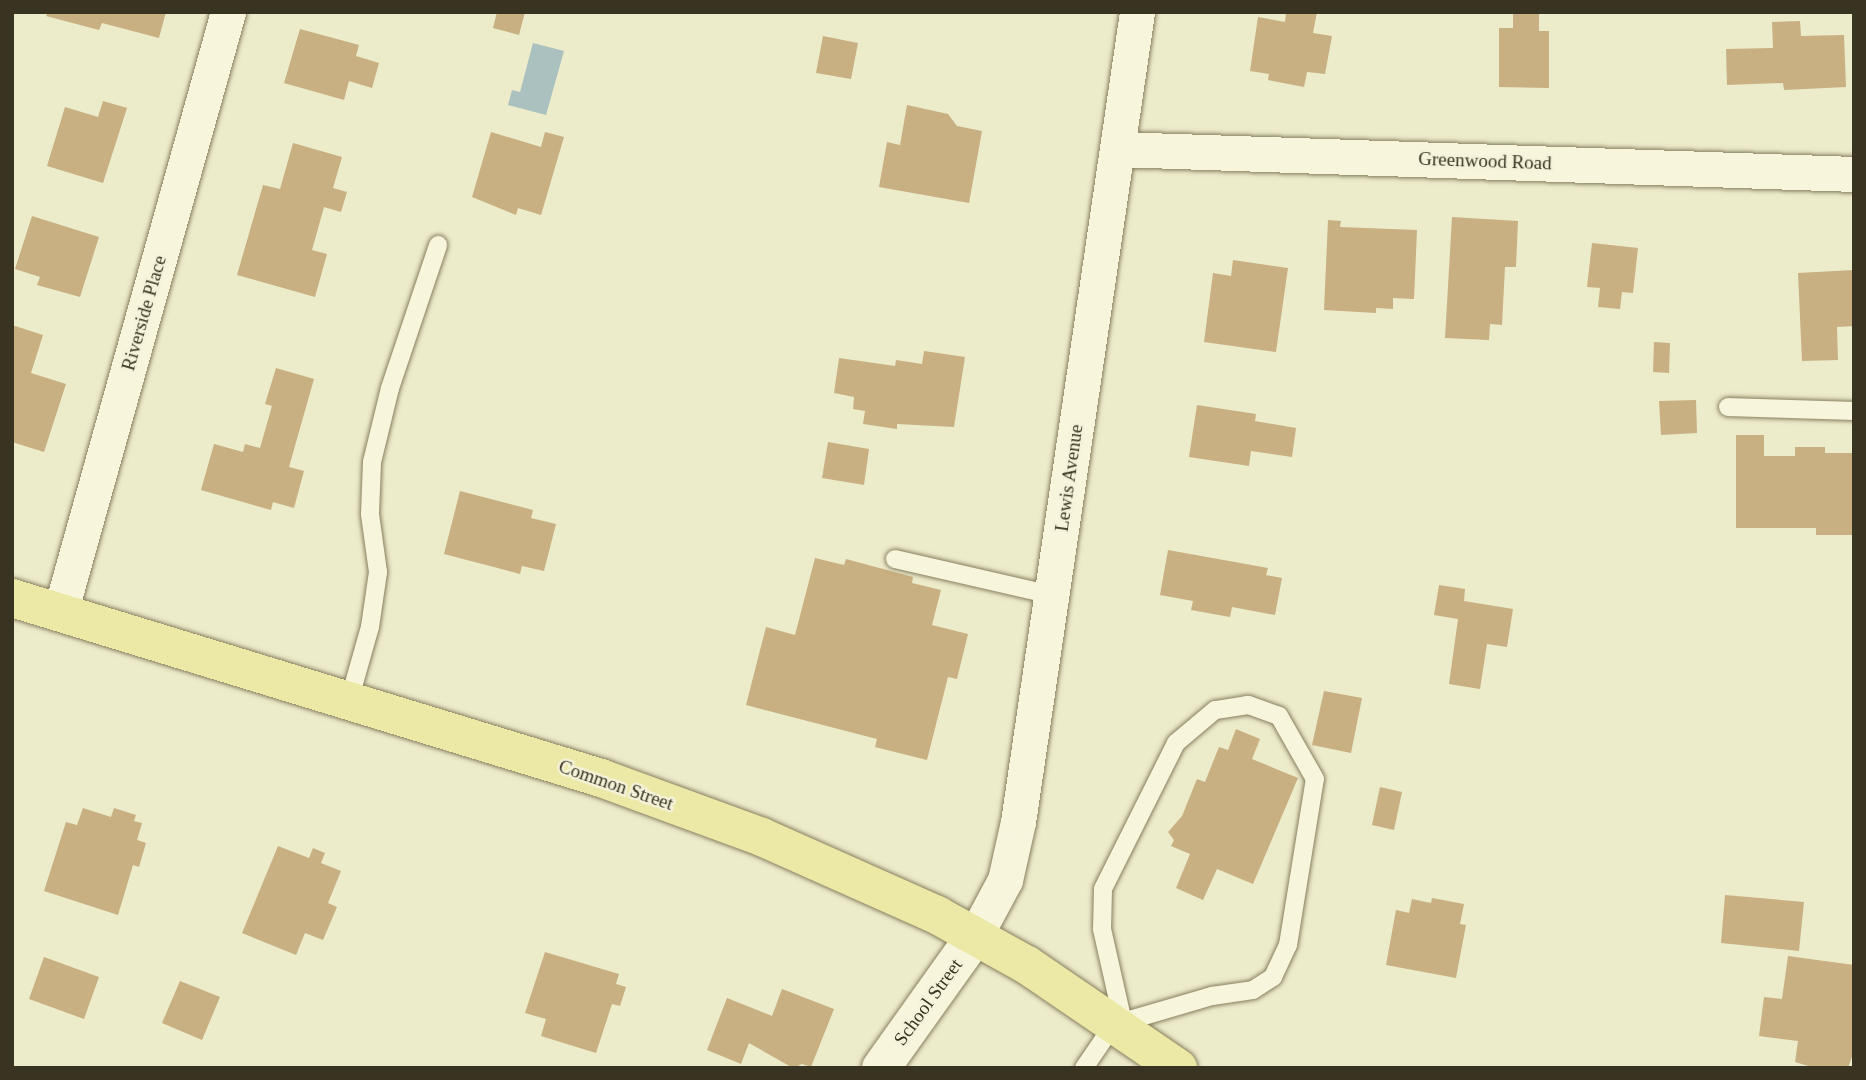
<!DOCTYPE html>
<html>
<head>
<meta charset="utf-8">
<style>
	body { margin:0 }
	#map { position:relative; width:1866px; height:1080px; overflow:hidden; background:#ecebca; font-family:Georgia,serif }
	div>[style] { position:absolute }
	.water>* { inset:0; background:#aac1c0 }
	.building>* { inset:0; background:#c8b082 }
	.roads { filter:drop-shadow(0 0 2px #887f5f) drop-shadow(0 0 2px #887f5f) }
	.lane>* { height:18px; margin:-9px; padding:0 9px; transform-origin:9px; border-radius:9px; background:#f7f6dd }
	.street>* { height:35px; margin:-17.5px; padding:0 17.5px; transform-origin:17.5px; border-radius:17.5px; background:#f7f6dd }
	.secondary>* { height:38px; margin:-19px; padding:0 19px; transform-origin:19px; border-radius:19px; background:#f7f6dd }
	.primary>* { height:38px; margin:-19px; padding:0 19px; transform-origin:19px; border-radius:19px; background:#ece8a5 }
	span { translate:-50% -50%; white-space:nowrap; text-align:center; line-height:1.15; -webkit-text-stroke:5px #f4f3d9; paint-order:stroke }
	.street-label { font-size:19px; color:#393321 }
	.frame { position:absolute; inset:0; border:14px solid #393321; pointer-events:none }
</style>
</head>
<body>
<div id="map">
	<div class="water">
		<div style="clip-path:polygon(533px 43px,564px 51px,546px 115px,508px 105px,512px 90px,520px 92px)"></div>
	</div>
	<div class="building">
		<div style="clip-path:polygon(48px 12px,166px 12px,159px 38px,102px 23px,99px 30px,46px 16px)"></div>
		<div style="clip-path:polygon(497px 12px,525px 12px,519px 35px,493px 28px)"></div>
		<div style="clip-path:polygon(1286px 12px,1317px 12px,1313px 33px,1332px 36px,1325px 74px,1307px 72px,1304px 87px,1268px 80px,1269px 74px,1250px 71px,1258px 17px,1285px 22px)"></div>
		<div style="clip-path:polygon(1513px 12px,1539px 12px,1539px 31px,1549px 31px,1549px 88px,1499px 87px,1499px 28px,1513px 28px)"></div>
		<div style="clip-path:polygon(1800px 21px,1801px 36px,1844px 35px,1846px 87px,1784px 90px,1783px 83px,1727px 85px,1726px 49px,1773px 48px,1772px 22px)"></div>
		<div style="clip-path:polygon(300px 29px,359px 45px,356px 56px,379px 63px,372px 88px,349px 81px,344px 100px,284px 83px)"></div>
		<div style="clip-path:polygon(823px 36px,858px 43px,851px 79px,816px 73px)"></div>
		<div style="clip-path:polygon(103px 101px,127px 108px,103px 183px,47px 166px,65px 107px,98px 117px)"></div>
		<div style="clip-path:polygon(907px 105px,948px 114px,957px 126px,982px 131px,969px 203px,879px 187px,887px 142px,900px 145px)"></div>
		<div style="clip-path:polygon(491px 132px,541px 147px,545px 132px,564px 137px,541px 215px,518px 208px,516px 215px,472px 197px)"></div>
		<div style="clip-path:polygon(293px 143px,342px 157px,333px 188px,347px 192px,341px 212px,324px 207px,312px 250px,327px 254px,315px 297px,237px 275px,263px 185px,280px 189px)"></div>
		<div style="clip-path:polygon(32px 216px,99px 237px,80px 297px,37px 285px,40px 277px,15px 269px)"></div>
		<div style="clip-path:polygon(1452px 217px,1518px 221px,1516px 267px,1505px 267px,1502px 325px,1490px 324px,1489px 340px,1445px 338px)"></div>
		<div style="clip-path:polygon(1328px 220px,1341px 221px,1340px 227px,1417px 230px,1414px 299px,1393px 298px,1393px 309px,1376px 308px,1376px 313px,1324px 310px)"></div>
		<div style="clip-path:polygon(1592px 243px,1638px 248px,1633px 293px,1622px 292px,1620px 309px,1598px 307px,1600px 288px,1587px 287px)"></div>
		<div style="clip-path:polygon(1233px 260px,1288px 268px,1276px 352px,1204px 342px,1213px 273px,1231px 276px)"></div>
		<div style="clip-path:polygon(1854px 270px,1854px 326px,1837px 327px,1838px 360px,1802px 361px,1798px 273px)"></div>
		<div style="clip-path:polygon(12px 325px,43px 335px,31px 373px,66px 384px,44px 452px,12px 442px)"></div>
		<div style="clip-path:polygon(1654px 342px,1670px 343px,1669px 373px,1653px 372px)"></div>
		<div style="clip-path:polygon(924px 351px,965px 357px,954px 427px,897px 424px,897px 429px,863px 424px,865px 411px,853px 409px,854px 397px,834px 393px,839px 358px,895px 366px,896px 360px,922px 364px)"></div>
		<div style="clip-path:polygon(276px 368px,314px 379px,289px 467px,304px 471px,294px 508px,273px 502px,271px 510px,201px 490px,214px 444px,243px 452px,245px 444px,260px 448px,272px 406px,265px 404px)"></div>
		<div style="clip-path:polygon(1696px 400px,1697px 433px,1661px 435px,1659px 401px)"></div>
		<div style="clip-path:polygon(1197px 405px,1256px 414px,1255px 421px,1296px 428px,1292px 457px,1251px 451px,1249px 466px,1189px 457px)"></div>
		<div style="clip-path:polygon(1736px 435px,1764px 435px,1764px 456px,1795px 456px,1795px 447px,1825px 447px,1825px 453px,1852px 453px,1852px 535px,1816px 535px,1816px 528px,1736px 528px)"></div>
		<div style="clip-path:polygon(828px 442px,869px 449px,864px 485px,822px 478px)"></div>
		<div style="clip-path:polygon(460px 491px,533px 510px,531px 518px,556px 524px,544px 571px,522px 566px,520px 574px,444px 554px)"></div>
		<div style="clip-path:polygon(1168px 550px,1268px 568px,1266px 575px,1282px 578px,1275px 615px,1232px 607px,1230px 617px,1191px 610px,1193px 601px,1160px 595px)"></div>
		<div style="clip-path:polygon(815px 558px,844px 565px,846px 559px,913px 577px,912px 583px,941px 590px,932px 625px,968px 634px,957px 679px,948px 677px,927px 760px,875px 747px,877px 739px,746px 705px,766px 627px,795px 635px)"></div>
		<div style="clip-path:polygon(1439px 585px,1465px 589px,1464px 601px,1513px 609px,1507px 647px,1487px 644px,1480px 689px,1449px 684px,1458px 619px,1434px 615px)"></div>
		<div style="clip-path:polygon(1324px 691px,1362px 698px,1351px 753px,1312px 745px)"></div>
		<div style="clip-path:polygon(1236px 729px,1260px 739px,1252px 759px,1298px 778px,1253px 884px,1217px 869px,1203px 900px,1176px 888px,1190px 854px,1171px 846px,1174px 840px,1168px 832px,1182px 816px,1197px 779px,1205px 782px,1219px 747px,1228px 750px)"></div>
		<div style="clip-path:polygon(1380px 787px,1402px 792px,1394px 830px,1372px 825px)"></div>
		<div style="clip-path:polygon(83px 808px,111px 817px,114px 808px,136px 815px,134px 821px,142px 823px,137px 840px,146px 843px,139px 867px,133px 865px,118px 915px,44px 891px,66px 822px,77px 825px)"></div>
		<div style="clip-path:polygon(278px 846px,309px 858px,313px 848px,325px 853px,321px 863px,341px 871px,328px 903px,337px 907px,323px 940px,305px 933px,296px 955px,242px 933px)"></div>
		<div style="clip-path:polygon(1725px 895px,1804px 902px,1799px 951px,1721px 943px)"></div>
		<div style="clip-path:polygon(1432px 898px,1464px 904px,1460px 924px,1466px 925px,1456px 978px,1386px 965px,1396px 910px,1409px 913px,1412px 899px,1431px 903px)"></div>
		<div style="clip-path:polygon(545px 952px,619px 974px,616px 984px,626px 987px,620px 1006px,612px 1004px,596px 1053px,541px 1036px,546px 1019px,525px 1013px)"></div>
		<div style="clip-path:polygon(1788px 956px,1854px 965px,1854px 1051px,1848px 1068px,1815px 1068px,1795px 1062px,1798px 1041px,1759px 1036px,1764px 997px,1782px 999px)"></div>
		<div style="clip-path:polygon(44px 957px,99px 977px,84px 1019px,29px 999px)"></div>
		<div style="clip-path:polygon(180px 981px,220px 997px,202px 1040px,162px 1023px)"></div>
		<div style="clip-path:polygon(782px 989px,834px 1009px,811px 1067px,802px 1064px,793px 1068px,749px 1043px,741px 1064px,707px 1050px,727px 998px,772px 1016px)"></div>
	</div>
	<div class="roads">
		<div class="lane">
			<div style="left:1728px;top:407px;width:126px;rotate:1.8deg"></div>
			<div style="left:895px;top:559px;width:161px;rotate:12.9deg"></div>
			<div style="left:349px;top:701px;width:77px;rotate:-74.2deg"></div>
			<div style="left:370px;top:627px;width:56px;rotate:-81.7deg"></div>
			<div style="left:378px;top:572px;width:59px;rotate:-97.9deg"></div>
			<div style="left:370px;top:514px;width:52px;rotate:-87.8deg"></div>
			<div style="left:372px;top:462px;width:76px;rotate:-76.3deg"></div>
			<div style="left:390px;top:388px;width:151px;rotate:-71.4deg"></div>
			<div style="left:1084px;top:1068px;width:53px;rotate:-55.7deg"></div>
			<div style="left:1114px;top:1024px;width:9px;rotate:-13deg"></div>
			<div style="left:1123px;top:1022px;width:93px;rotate:-16.3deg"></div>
			<div style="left:1212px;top:996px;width:41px;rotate:-8.3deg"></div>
			<div style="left:1253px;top:990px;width:24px;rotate:-33deg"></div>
			<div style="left:1273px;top:977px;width:35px;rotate:-65deg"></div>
			<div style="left:1288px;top:945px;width:168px;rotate:-80.8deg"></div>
			<div style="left:1315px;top:779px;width:73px;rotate:-119.7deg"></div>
			<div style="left:1279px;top:716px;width:33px;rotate:-160deg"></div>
			<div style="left:1248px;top:705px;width:33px;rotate:171deg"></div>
			<div style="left:1215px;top:710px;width:51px;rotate:139.8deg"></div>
			<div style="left:1176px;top:743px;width:163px;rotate:116.6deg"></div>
			<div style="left:1103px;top:889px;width:40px;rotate:91.4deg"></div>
			<div style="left:1102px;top:929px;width:95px;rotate:77.3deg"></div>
		</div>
		<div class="street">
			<div style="left:1117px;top:149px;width:737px;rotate:1.94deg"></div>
			<div style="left:60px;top:613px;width:624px;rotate:-74.38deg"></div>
			<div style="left:975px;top:936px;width:64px;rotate:-61.8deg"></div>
			<div style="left:1005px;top:880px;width:59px;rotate:-77.4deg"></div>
			<div style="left:1018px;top:822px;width:819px;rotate:-81.64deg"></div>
		</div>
		<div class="secondary">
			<div style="left:881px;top:1068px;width:162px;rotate:-54.5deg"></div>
		</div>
		<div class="primary">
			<div style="left:12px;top:598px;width:616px;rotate:16.99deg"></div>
			<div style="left:601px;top:778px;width:171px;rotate:20.1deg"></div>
			<div style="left:762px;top:837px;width:192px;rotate:24deg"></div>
			<div style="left:937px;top:915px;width:103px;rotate:29.1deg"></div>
			<div style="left:1027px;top:965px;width:183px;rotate:34.3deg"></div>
		</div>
	</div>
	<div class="street-label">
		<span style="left:1485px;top:161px;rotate:2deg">Greenwood Road</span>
		<span style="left:144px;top:313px;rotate:-74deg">Riverside Place</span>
		<span style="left:1069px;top:478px;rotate:-82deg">Lewis Avenue</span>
		<span style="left:616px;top:785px;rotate:19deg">Common Street</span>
		<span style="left:928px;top:1002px;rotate:-54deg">School Street</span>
	</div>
	<div class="frame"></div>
</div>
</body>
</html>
